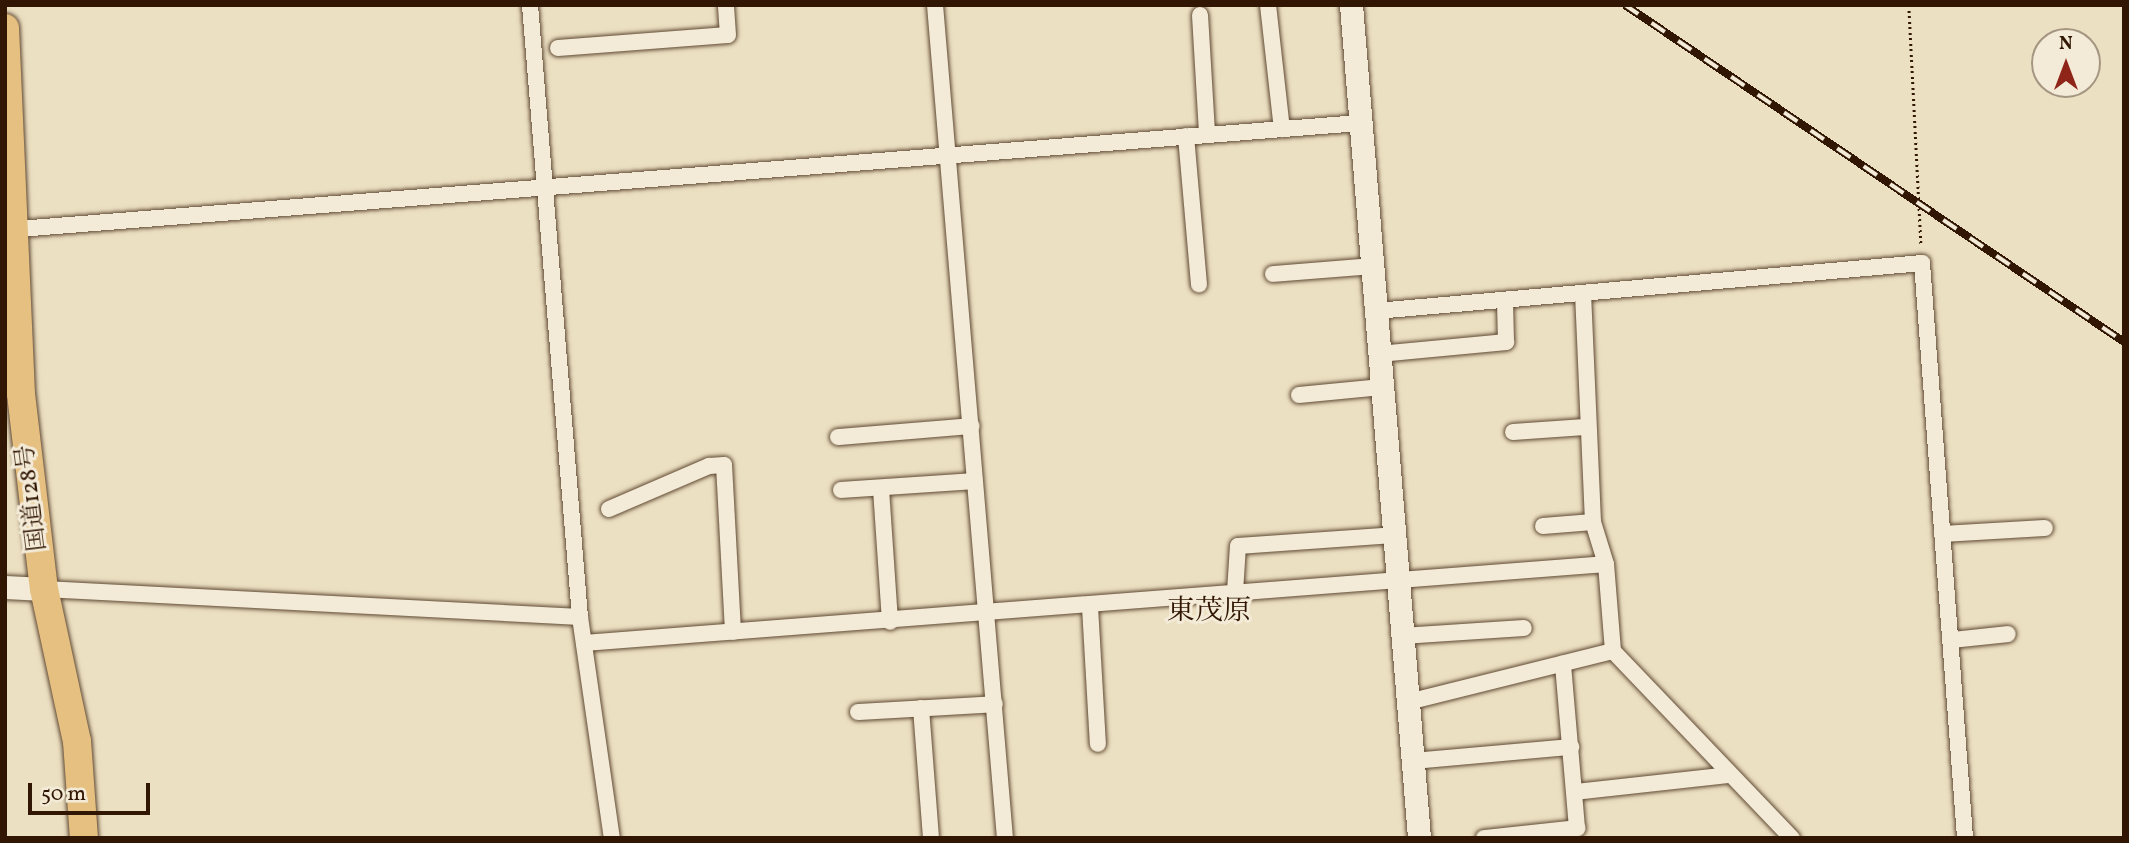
<!DOCTYPE html>
<html>
<head>
<meta charset="utf-8">
<style>
	body { margin:0 }
	#map { position:relative; width:2129px; height:843px; overflow:hidden; background:#ece0c2; font-family:Vollkorn,"Noto Serif JP",serif }
	div>[style] { position:absolute }
	.path>* { height:2.5px; margin-top:-1.25px; transform-origin:0; background:repeating-linear-gradient(90deg,#311703 0 2px,transparent 0 5.5px) }
	.roads { filter:drop-shadow(0 0 2px #604933) drop-shadow(0 0 2px #604933) }
	.street>* { height:16px; margin:-8px; padding:0 8px; transform-origin:8px; border-radius:8px; background:#f3ebd7 }
	.secondary>* { height:23px; margin:-11.5px; padding:0 11.5px; transform-origin:11.5px; border-radius:11.5px; background:#f3ebd7 }
	.highway>* { height:28px; margin:-14px; padding:0 14px; transform-origin:14px; border-radius:14px; background:#e6c081 }
	.rail>* { height:8px; margin-top:-4px; transform-origin:0; background:repeating-linear-gradient(90deg,#f3ebd7 0 16px,#311703 0 32px); box-sizing:border-box; border-block:2px solid #311703 }
	span { translate:-50% -50%; white-space:nowrap; text-align:center; line-height:1.15; -webkit-text-stroke:6px #f3ebd7; paint-order:stroke }
	.street-label { font-size:24px; color:#311703 }
	.quarter-label { font-size:28px; color:#311703 }
	.frame { position:absolute; inset:0; border:7px solid #311703; pointer-events:none }
	.north { position:absolute; left:2031px; top:28px; width:70px; height:70px; box-sizing:border-box; background:#f3ebd7; border:2px solid #a59682; border-radius:50%; rotate:0deg; font-size:19px; font-weight:700; line-height:28px; text-align:center; color:#311703 }
	.north::after { content:''; display:block; margin:auto; width:24px; height:32px; background:#8f2418; clip-path:polygon(50% 0,100% 100%,50% 72%,0 100%) }
	.scale { position:absolute; left:28px; top:783px; width:122px; height:32px; box-sizing:border-box; border:4px solid #311703; border-top:0; padding-left:9px; font-size:21px; line-height:24px; white-space:nowrap; color:#311703; -webkit-text-stroke:5px #f3ebd7; paint-order:stroke }
</style>
</head>
<body>
<div id="map">
	<div class="path">
		<div style="left:1909px;top:5px;width:241px;rotate:87.1deg"></div>
	</div>
	<div class="roads">
		<div class="street">
			<div style="left:530px;top:5px;width:614px;rotate:85.33deg"></div>
			<div style="left:580px;top:617px;width:223px;rotate:81.8deg"></div>
			<div style="left:935px;top:5px;width:836px;rotate:85.2deg"></div>
			<div style="left:1268px;top:5px;width:125px;rotate:83.6deg"></div>
			<div style="left:1200px;top:15px;width:119px;rotate:86.6deg"></div>
			<div style="left:558px;top:48px;width:170px;rotate:-4.4deg"></div>
			<div style="left:728px;top:35px;width:30px;rotate:-94deg"></div>
			<div style="left:1186px;top:136px;width:149px;rotate:85deg"></div>
			<div style="left:6px;top:230px;width:1359px;rotate:-4.52deg"></div>
			<div style="left:1273px;top:274px;width:99px;rotate:-4.6deg"></div>
			<div style="left:1583px;top:293px;width:229px;rotate:87.5deg"></div>
			<div style="left:1593px;top:522px;width:44px;rotate:72.8deg"></div>
			<div style="left:1606px;top:564px;width:87px;rotate:85.4deg"></div>
			<div style="left:1613px;top:651px;width:259px;rotate:46.3deg"></div>
			<div style="left:1376px;top:311px;width:548px;rotate:-5.02deg"></div>
			<div style="left:1922px;top:263px;width:577px;rotate:85.72deg"></div>
			<div style="left:1379px;top:354px;width:128px;rotate:-5.4deg"></div>
			<div style="left:1506px;top:342px;width:41px;rotate:-91.4deg"></div>
			<div style="left:1299px;top:395px;width:83px;rotate:-5.5deg"></div>
			<div style="left:1513px;top:432px;width:72px;rotate:-4deg"></div>
			<div style="left:838px;top:437px;width:134px;rotate:-4.7deg"></div>
			<div style="left:881px;top:489px;width:133px;rotate:86.1deg"></div>
			<div style="left:841px;top:490px;width:134px;rotate:-3.8deg"></div>
			<div style="left:609px;top:509px;width:109px;rotate:-23.3deg"></div>
			<div style="left:709px;top:466px;width:15px;rotate:-4deg"></div>
			<div style="left:724px;top:465px;width:167px;rotate:86.9deg"></div>
			<div style="left:1543px;top:526px;width:50px;rotate:-4.6deg"></div>
			<div style="left:1942px;top:534px;width:103px;rotate:-3.3deg"></div>
			<div style="left:44px;top:589px;width:537px;rotate:2.99deg"></div>
			<div style="left:1235px;top:592px;width:46px;rotate:-86.3deg"></div>
			<div style="left:1238px;top:546px;width:156px;rotate:-4deg"></div>
			<div style="left:1090px;top:607px;width:137px;rotate:86.7deg"></div>
			<div style="left:1402px;top:636px;width:122px;rotate:-3.8deg"></div>
			<div style="left:1952px;top:640px;width:56px;rotate:-6.1deg"></div>
			<div style="left:584px;top:643px;width:1025px;rotate:-4.42deg"></div>
			<div style="left:1408px;top:702px;width:211px;rotate:-14deg"></div>
			<div style="left:921px;top:708px;width:130px;rotate:85.6deg"></div>
			<div style="left:858px;top:712px;width:137px;rotate:-3.3deg"></div>
			<div style="left:1413px;top:761px;width:159px;rotate:-5.1deg"></div>
			<div style="left:1575px;top:792px;width:155px;rotate:-6.3deg"></div>
			<div style="left:1484px;top:838px;width:94px;rotate:-6.1deg"></div>
			<div style="left:1577px;top:828px;width:165px;rotate:-94.9deg"></div>
		</div>
		<div class="secondary">
			<div style="left:1351px;top:5px;width:836px;rotate:85.33deg"></div>
			<div style="left:5px;top:587px;width:39px;rotate:3deg"></div>
		</div>
		<div class="highway">
			<div style="left:5px;top:28px;width:366px;rotate:87.5deg"></div>
			<div style="left:21px;top:394px;width:196px;rotate:83.3deg"></div>
			<div style="left:44px;top:589px;width:156px;rotate:77.8deg"></div>
			<div style="left:77px;top:741px;width:97px;rotate:85.9deg"></div>
		</div>
	</div>
	<div class="rail">
		<div style="left:1625px;top:5px;width:602px;rotate:34.03deg"></div>
	</div>
	<div class="street-label">
		<span style="left:33px;top:498px;rotate:-97deg">国道128号</span>
	</div>
	<div class="quarter-label">
		<span style="left:1209px;top:612px">東茂原</span>
	</div>
	<div class="frame"></div>
	<div class="north">N</div>
	<div class="scale">50 m</div>
</div>
</body>
</html>
